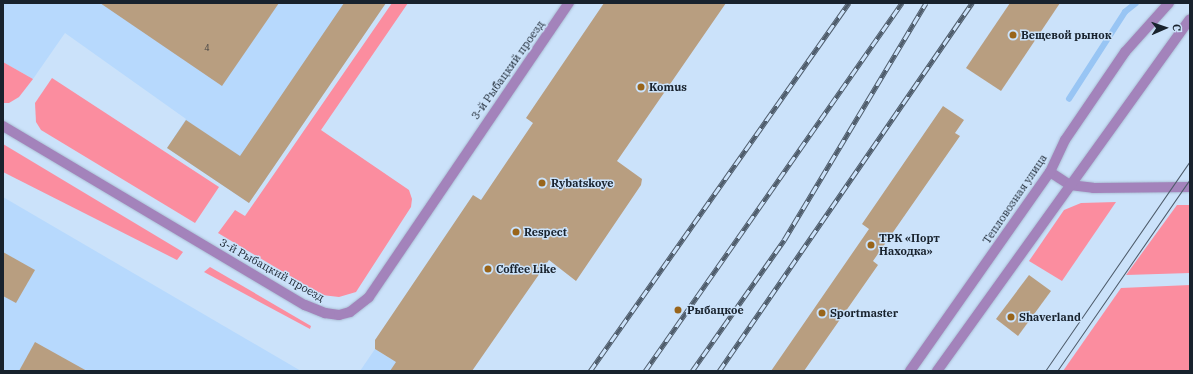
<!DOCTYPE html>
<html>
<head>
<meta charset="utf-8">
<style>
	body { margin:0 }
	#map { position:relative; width:1193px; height:374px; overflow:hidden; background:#cbe2fa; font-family:"IBM Plex Serif",serif }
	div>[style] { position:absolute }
	.built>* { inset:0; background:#b7d9fd }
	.green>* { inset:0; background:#fb8d9f }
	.stream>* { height:5.5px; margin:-2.75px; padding:0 2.75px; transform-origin:2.75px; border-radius:2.75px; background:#98c5f4 }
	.building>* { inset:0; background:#b89e80 }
	.roads { filter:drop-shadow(0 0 1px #abbfd5) drop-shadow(0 0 1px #abbfd5) }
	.tertiary>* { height:10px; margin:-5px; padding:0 5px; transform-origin:5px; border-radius:5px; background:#a383bb }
	.tram>* { height:1px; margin:-0.5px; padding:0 0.5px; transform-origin:0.5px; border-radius:0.5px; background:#4e5c6b }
	.rail>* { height:4.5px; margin-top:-2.25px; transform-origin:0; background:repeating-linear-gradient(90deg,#cbe2fa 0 9px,#4e5c6b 0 18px); box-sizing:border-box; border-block:1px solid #4e5c6b }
	.dots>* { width:11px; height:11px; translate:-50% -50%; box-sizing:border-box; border:2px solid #cbe2fa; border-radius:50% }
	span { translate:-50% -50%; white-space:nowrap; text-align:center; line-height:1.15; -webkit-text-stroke:3px #cbe2fa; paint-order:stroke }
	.number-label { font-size:9px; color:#404142 }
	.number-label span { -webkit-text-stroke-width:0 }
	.poi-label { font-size:11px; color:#18222d; font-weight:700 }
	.left { translate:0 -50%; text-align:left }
	.street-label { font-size:11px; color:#18222d }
	.frame { position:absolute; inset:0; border:4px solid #18222d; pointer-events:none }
	.north { position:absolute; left:1145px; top:8px; width:40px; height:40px; -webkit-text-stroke:3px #cbe2fa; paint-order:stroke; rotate:88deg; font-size:11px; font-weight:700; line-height:16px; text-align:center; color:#18222d }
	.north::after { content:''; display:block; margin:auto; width:14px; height:18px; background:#18222d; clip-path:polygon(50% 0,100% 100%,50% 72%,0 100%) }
</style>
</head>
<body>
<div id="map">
	<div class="built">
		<div style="clip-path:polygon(3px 3px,386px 3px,249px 203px,167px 148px,186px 119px,65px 33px,33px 79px,3px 62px)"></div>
		<div style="clip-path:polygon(3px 197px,301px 371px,3px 371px)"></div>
		<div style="clip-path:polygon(375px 349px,391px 359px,427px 371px,360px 371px)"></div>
	</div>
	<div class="green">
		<div style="clip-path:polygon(392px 3px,408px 3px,321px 130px,409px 190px,412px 199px,411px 207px,356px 292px,339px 297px,322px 295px,218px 233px,235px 210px,245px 216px)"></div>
		<div style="clip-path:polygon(3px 62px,33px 79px,19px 97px,9px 103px,3px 103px)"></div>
		<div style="clip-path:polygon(52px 78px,219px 187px,195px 223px,41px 130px,36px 122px,35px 103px)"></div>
		<div style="clip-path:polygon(3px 144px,183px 252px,177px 260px,3px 172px)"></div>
		<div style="clip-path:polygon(1116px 202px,1062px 281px,1029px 261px,1064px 210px,1081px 203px)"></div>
		<div style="clip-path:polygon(1177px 205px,1190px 205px,1190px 273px,1126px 275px)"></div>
		<div style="clip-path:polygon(210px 267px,311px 326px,310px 329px,204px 272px)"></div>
		<div style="clip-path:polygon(1190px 285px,1190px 371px,1063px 371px,1121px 288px)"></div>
	</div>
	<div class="stream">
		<div style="left:1069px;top:99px;width:103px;rotate:-57.2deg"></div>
		<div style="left:1125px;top:12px;width:14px;rotate:-39deg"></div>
	</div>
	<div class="building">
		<div style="clip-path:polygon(100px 3px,279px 3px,222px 86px)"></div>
		<div style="clip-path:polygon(344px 3px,386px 3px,249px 203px,167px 148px,186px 120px,240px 156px)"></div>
		<div style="clip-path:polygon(604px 3px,726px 3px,617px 161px,642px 179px,641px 185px,576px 281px,549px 260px,472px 371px,390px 371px,396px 362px,375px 349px,375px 340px,473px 195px,481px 200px,533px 123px,526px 118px)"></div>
		<div style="clip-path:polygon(1010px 3px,1060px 3px,1001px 91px,966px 68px)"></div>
		<div style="clip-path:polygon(943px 106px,964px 120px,955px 133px,960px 136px,873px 261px,878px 265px,804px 371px,771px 371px,869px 229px,862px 224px)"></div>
		<div style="clip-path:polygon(3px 252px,35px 270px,16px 303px,3px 296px)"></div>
		<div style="clip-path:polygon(1029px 275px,1051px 291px,1018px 336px,996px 319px)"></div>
		<div style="clip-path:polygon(35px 342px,87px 371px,19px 371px)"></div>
	</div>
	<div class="roads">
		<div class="tertiary">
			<div style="left:3px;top:126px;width:351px;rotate:30.7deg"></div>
			<div style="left:305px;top:305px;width:22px;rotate:22deg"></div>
			<div style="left:325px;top:313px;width:14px;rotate:8deg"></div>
			<div style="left:339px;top:315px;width:11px;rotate:-15deg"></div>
			<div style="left:350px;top:312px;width:24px;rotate:-38deg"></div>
			<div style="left:369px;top:297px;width:356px;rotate:-55.8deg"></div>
			<div style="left:1050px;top:172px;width:24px;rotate:33deg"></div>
			<div style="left:1070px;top:185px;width:23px;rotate:7deg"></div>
			<div style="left:1093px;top:188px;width:97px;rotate:-0.6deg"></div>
			<div style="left:910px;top:371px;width:243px;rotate:-54.9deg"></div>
			<div style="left:1050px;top:172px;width:35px;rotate:-65deg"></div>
			<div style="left:1065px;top:140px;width:107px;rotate:-55.7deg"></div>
			<div style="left:1125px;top:52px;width:66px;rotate:-48.1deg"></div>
			<div style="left:937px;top:371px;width:433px;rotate:-54.3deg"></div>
		</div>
	</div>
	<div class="tram">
		<div style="left:1045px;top:371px;width:255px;rotate:-55.4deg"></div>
		<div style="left:1057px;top:371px;width:234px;rotate:-55.3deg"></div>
	</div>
	<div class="rail">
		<div style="left:590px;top:371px;width:450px;rotate:-54.9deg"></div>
		<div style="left:645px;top:371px;width:449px;rotate:-55.1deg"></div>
		<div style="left:692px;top:371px;width:160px;rotate:-54.9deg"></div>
		<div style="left:784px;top:240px;width:276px;rotate:-59.1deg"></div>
		<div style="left:719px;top:371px;width:447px;rotate:-55.5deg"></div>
	</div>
	<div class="dots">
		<div style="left:1013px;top:35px;background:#99651b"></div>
		<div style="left:641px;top:87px;background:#99651b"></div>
		<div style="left:542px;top:183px;background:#99651b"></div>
		<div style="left:516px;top:232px;background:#99651b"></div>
		<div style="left:871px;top:245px;background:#99651b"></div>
		<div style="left:488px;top:269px;background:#99651b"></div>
		<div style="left:678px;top:310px;background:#99651b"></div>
		<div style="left:822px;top:313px;background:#99651b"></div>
		<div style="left:1011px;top:317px;background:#99651b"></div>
	</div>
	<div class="number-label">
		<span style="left:207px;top:48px">4</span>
	</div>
	<div class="poi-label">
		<span class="left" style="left:1021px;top:35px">Вещевой рынок</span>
		<span class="left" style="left:649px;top:87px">Komus</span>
		<span class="left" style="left:551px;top:183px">Rybatskoye</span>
		<span class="left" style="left:524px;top:232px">Respect</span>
		<span class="left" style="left:879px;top:245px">ТРК «Порт<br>Находка»</span>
		<span class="left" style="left:496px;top:269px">Coffee Like</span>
		<span class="left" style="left:687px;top:310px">Рыбацкое</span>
		<span class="left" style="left:830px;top:313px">Sportmaster</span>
		<span class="left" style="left:1019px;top:317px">Shaverland</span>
	</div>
	<div class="street-label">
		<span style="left:508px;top:70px;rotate:-55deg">3-й Рыбацкий проезд</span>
		<span style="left:1015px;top:199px;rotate:-56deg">Тепловозная улица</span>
		<span style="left:272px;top:270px;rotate:29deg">3-й Рыбацкий проезд</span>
	</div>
	<div class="frame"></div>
	<div class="north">С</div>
</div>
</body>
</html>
